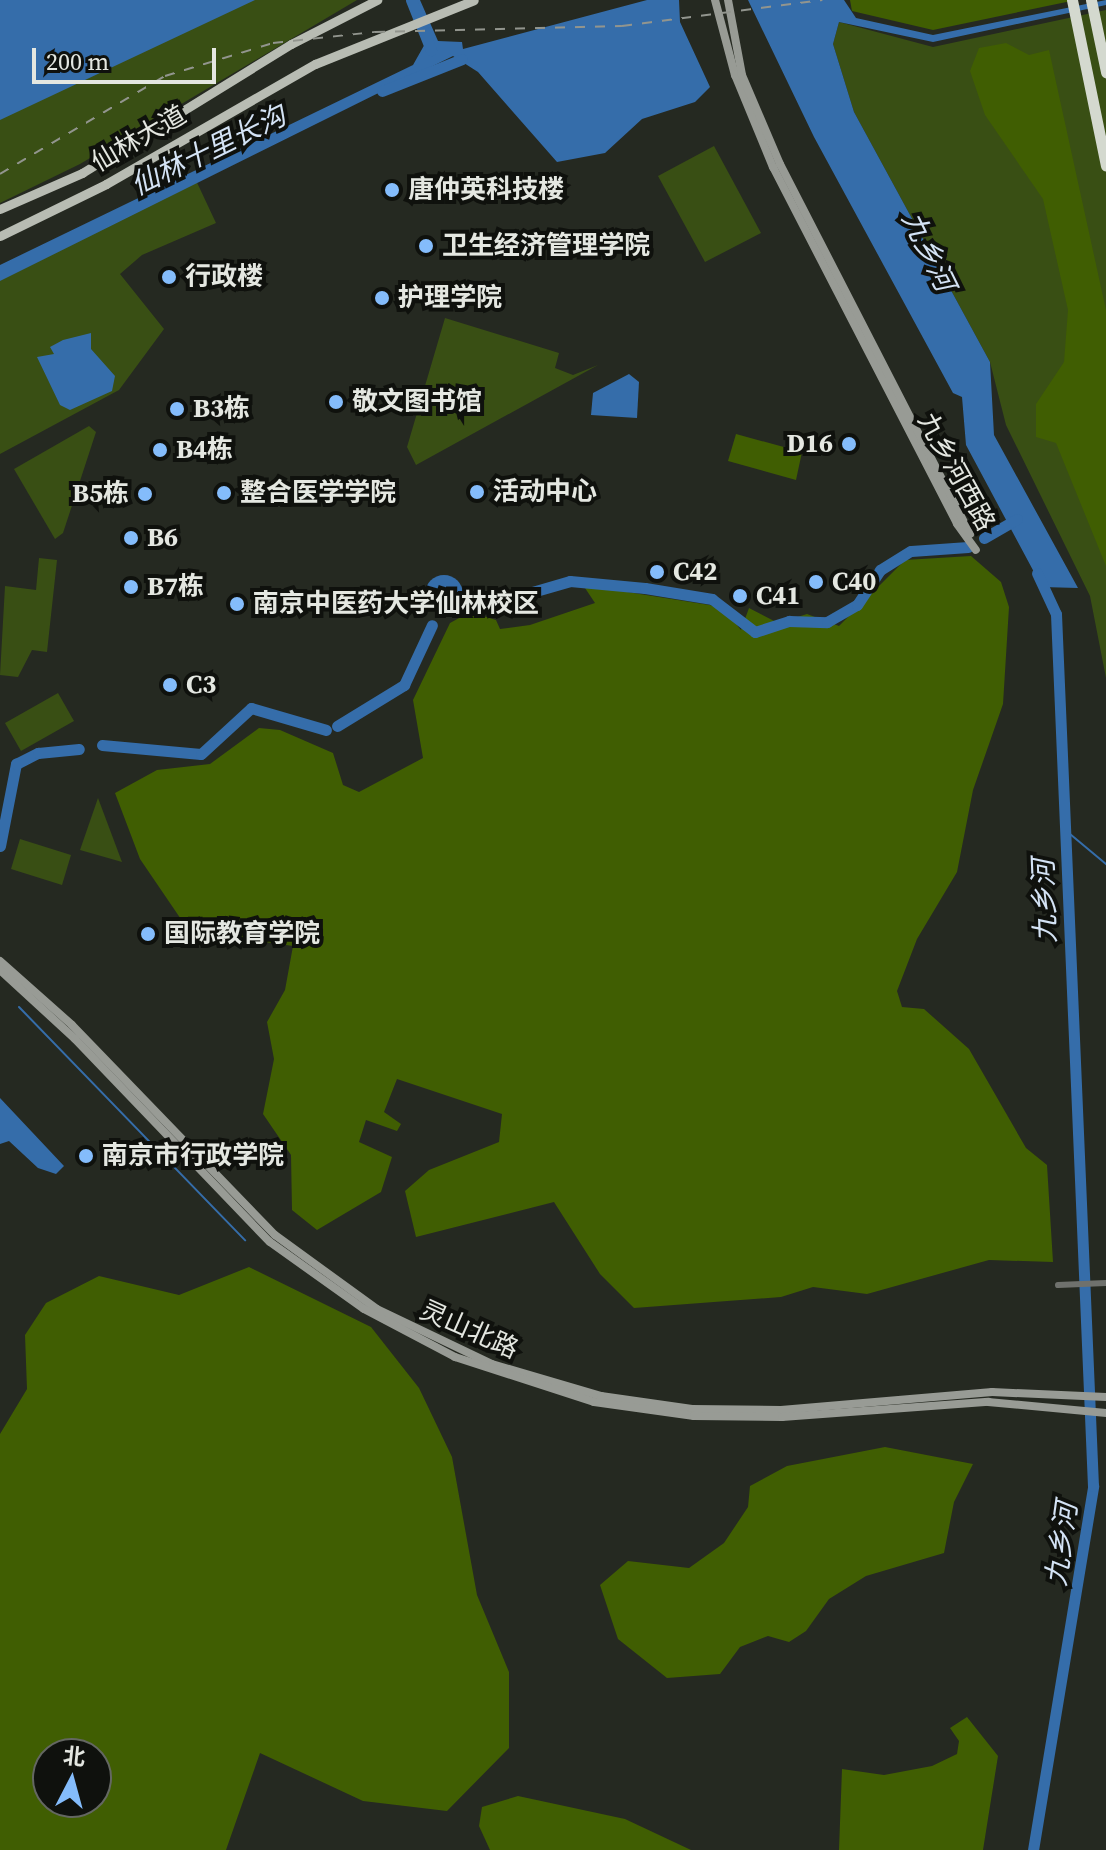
<!DOCTYPE html>
<html>
<head>
<meta charset="utf-8">
<style>
	body { margin:0 }
	#map { position:relative; width:1106px; height:1850px; overflow:hidden; background:#252921; font-family:"Source Serif 4","Noto Sans SC",serif }
	div>[style] { position:absolute }
	.green>* { inset:0; background:#394f14 }
	.forest>* { inset:0; background:#405e02 }
	.water>* { inset:0; background:#356daa }
	.round { border-radius:50% }
	.stream>* { height:2px; margin:-1px; padding:0 1px; transform-origin:1px; border-radius:1px; background:#356daa }
	.river>* { height:11px; margin:-5.5px; padding:0 5.5px; transform-origin:5.5px; border-radius:5.5px; background:#356daa }
	.street>* { height:6px; margin:-3px; padding:0 3px; transform-origin:3px; border-radius:3px; background:#6f716d }
	.secondary>* { height:8px; margin:-4px; padding:0 4px; transform-origin:4px; border-radius:4px; background:#989b95 }
	.primary>* { height:9px; margin:-4.5px; padding:0 4.5px; transform-origin:4.5px; border-radius:4.5px; background:#b8bcb3 }
	.highway>* { height:11px; margin:-5.5px; padding:0 5.5px; transform-origin:5.5px; border-radius:5.5px; background:#d4d9cf }
	.rail>* { height:2px; margin-top:-1px; transform-origin:0; background:repeating-linear-gradient(90deg,#92958e 0 10px,transparent 0 20px) }
	.dots>* { width:22px; height:22px; translate:-50% -50%; box-sizing:border-box; border:4px solid #0f110d; border-radius:50% }
	span { translate:-50% -50%; white-space:nowrap; text-align:center; line-height:1.15; -webkit-text-stroke:8px #0f110d; paint-order:stroke }
	.street-label { font-size:26px; color:#e4e7e1 }
	.poi-label { font-size:26px; color:#e4e7e1; font-weight:700 }
	.left { translate:0 -50%; text-align:left }
	.right { translate:-100% -50%; text-align:right }
	.water-label { font-size:28px; color:#d4e3f5; font-style:italic }
	.north { position:absolute; left:32px; top:1738px; width:80px; height:80px; box-sizing:border-box; background:#0f110d; border:2px solid #646762; border-radius:50%; rotate:6deg; font-size:22px; font-weight:700; line-height:32px; text-align:center; color:#e4e7e1 }
	.north::after { content:''; display:block; margin:auto; width:28px; height:36px; background:#84bcfb; clip-path:polygon(50% 0,100% 100%,50% 72%,0 100%) }
	.scale { position:absolute; left:32px; top:48px; width:184px; height:36px; box-sizing:border-box; border:4px solid #e4e7e1; border-top:0; padding-left:10px; font-size:24px; line-height:28px; white-space:nowrap; color:#e4e7e1; -webkit-text-stroke:6px #0f110d; paint-order:stroke }
</style>
</head>
<body>
<div id="map">
	<div class="green">
		<div style="clip-path:polygon(0 0,357px 0,80px 164px,0 203px)"></div>
		<div style="clip-path:polygon(1106px 10px,1106px 678px,1090px 596px,1006px 425px,990px 362px,854px 112px,833px 44px,839px 22px,933px 47px)"></div>
		<div style="clip-path:polygon(714px 146px,761px 233px,705px 262px,658px 176px)"></div>
		<div style="clip-path:polygon(193px 174px,216px 223px,142px 255px,120px 274px,164px 329px,119px 390px,0 454px,0 268px)"></div>
		<div style="clip-path:polygon(445px 318px,559px 353px,555px 368px,573px 375px,598px 365px,416px 465px,407px 447px)"></div>
		<div style="clip-path:polygon(89px 426px,96px 432px,63px 533px,55px 539px,14px 469px)"></div>
		<div style="clip-path:polygon(39px 558px,57px 560px,47px 652px,32px 650px,18px 677px,0 675px,5px 586px,36px 590px)"></div>
		<div style="clip-path:polygon(58px 693px,74px 721px,21px 751px,5px 723px)"></div>
		<div style="clip-path:polygon(98px 798px,122px 862px,80px 850px)"></div>
		<div style="clip-path:polygon(20px 839px,71px 855px,62px 885px,11px 869px)"></div>
	</div>
	<div class="forest">
		<div style="clip-path:polygon(850px 0,1076px 0,933px 30px,852px 11px)"></div>
		<div style="clip-path:polygon(1006px 43px,1029px 55px,1049px 50px,1106px 310px,1106px 566px,1056px 443px,1036px 437px,1036px 404px,1064px 362px,1068px 310px,1043px 199px,985px 115px,970px 71px,979px 48px)"></div>
		<div style="clip-path:polygon(736px 434px,802px 452px,796px 480px,728px 461px)"></div>
		<div style="clip-path:polygon(971px 556px,1001px 582px,1009px 607px,1003px 704px,973px 790px,957px 872px,917px 939px,897px 991px,902px 1007px,924px 1009px,969px 1049px,1026px 1148px,1047px 1165px,1053px 1262px,989px 1260px,867px 1294px,813px 1287px,781px 1297px,634px 1308px,600px 1274px,554px 1202px,416px 1237px,405px 1191px,429px 1170px,499px 1142px,502px 1114px,397px 1079px,384px 1112px,401px 1124px,397px 1131px,366px 1120px,359px 1142px,392px 1157px,381px 1192px,317px 1230px,292px 1210px,291px 1155px,263px 1114px,274px 1059px,267px 1022px,285px 990px,293px 946px,189px 931px,140px 859px,115px 793px,157px 770px,210px 764px,259px 728px,280px 730px,333px 753px,343px 785px,359px 792px,423px 758px,413px 700px,450px 623px,470px 612px,496px 620px,500px 629px,530px 625px,595px 603px,583px 585px,722px 607px,741px 630px,749px 608px,778px 623px,807px 614px,839px 626px,905px 560px)"></div>
		<div style="clip-path:polygon(evenodd,249px 1267px,371px 1327px,419px 1388px,452px 1457px,477px 1595px,509px 1672px,509px 1748px,447px 1811px,363px 1801px,260px 1753px,226px 1850px,0 1850px,0 1434px,27px 1389px,25px 1335px,46px 1303px,99px 1276px,179px 1295px,249px 1267px,48px 1754px,96px 1754px,96px 1802px,48px 1802px,48px 1754px)"></div>
		<div style="clip-path:polygon(885px 1447px,973px 1464px,954px 1502px,944px 1553px,866px 1576px,829px 1599px,806px 1631px,789px 1642px,768px 1636px,740px 1647px,720px 1674px,667px 1678px,618px 1639px,600px 1585px,628px 1561px,689px 1568px,724px 1543px,748px 1507px,750px 1486px,787px 1466px)"></div>
		<div style="clip-path:polygon(967px 1717px,998px 1756px,983px 1850px,839px 1850px,842px 1769px,884px 1775px,932px 1766px,957px 1754px,959px 1741px,950px 1728px)"></div>
		<div style="clip-path:polygon(518px 1796px,625px 1819px,691px 1850px,490px 1850px,479px 1826px,482px 1807px)"></div>
	</div>
	<div class="water">
		<div style="clip-path:polygon(0 0,255px 0,0 120px)"></div>
		<div style="clip-path:polygon(410px 0,420px 0,438px 41px,462px 42px,463px 49px,647px 0,679px 0,680px 22px,710px 87px,695px 102px,642px 119px,605px 153px,557px 162px,478px 72px,453px 56px,0 281px,0 265px,413px 65px,426px 42px)"></div>
		<div style="clip-path:polygon(748px 0,844px 0,856px 18px,933px 35px,1106px 0,1106px 5px,933px 42px,839px 22px,833px 44px,854px 112px,990px 362px,994px 435px,1078px 588px,1042px 587px,966px 445px,962px 397px,953px 393px,814px 137px)"></div>
		<div style="clip-path:polygon(91px 333px,91px 349px,115px 376px,112px 391px,70px 410px,60px 405px,37px 357px,54px 354px,50px 347px,63px 340px)"></div>
		<div style="clip-path:polygon(629px 374px,639px 382px,637px 418px,591px 415px,593px 393px)"></div>
		<div class="round" style="left:425px;top:575px;width:38px;height:38px"></div>
		<div style="clip-path:polygon(0 1098px,64px 1166px,56px 1174px,38px 1168px,9px 1141px,0 1144px)"></div>
	</div>
	<div class="stream">
		<div style="left:1064px;top:829px;width:55px;rotate:39.8deg"></div>
		<div style="left:19px;top:1007px;width:325px;rotate:45.9deg"></div>
	</div>
	<div class="river">
		<div style="left:411px;top:0;width:54px;rotate:68.2deg"></div>
		<div style="left:382px;top:91px;width:86px;rotate:-21.8deg"></div>
		<div style="left:984px;top:538px;width:38px;rotate:-30deg"></div>
		<div style="left:471px;top:597px;width:44px"></div>
		<div style="left:515px;top:597px;width:57px;rotate:-16.2deg"></div>
		<div style="left:570px;top:581px;width:75px;rotate:5.3deg"></div>
		<div style="left:645px;top:588px;width:68px;rotate:9.3deg"></div>
		<div style="left:712px;top:599px;width:54px;rotate:37.5deg"></div>
		<div style="left:755px;top:632px;width:36px;rotate:-18deg"></div>
		<div style="left:789px;top:621px;width:38px;rotate:2deg"></div>
		<div style="left:827px;top:622px;width:34px;rotate:-30deg"></div>
		<div style="left:857px;top:605px;width:42px;rotate:-56.7deg"></div>
		<div style="left:880px;top:570px;width:36px;rotate:-32deg"></div>
		<div style="left:911px;top:551px;width:57px;rotate:-4deg"></div>
		<div style="left:337px;top:726px;width:79px;rotate:-31.5deg"></div>
		<div style="left:404px;top:685px;width:66px;rotate:-65deg"></div>
		<div style="left:102px;top:745px;width:99px;rotate:5.2deg"></div>
		<div style="left:201px;top:754px;width:68px;rotate:-42.6deg"></div>
		<div style="left:251px;top:708px;width:78px;rotate:16.3deg"></div>
		<div style="left:0;top:846px;width:84px;rotate:-79deg"></div>
		<div style="left:16px;top:764px;width:25px;rotate:-27deg"></div>
		<div style="left:38px;top:753px;width:41px;rotate:-5.6deg"></div>
		<div style="left:1033px;top:1850px;width:369px;rotate:-80.6deg"></div>
		<div style="left:1093px;top:1486px;width:873px;rotate:-92.43deg"></div>
		<div style="left:1056px;top:614px;width:45px;rotate:-114.9deg"></div>
	</div>
	<div class="street">
		<div style="left:1058px;top:1285px;width:48px;rotate:-2.4deg"></div>
	</div>
	<div class="secondary">
		<div style="left:715px;top:0;width:78px;rotate:75.1deg"></div>
		<div style="left:735px;top:75px;width:100px;rotate:67.6deg"></div>
		<div style="left:773px;top:167px;width:402px;rotate:62.7deg"></div>
		<div style="left:957px;top:524px;width:32px;rotate:54deg"></div>
		<div style="left:728px;top:0;width:76px;rotate:79.4deg"></div>
		<div style="left:742px;top:75px;width:97px;rotate:66.9deg"></div>
		<div style="left:780px;top:164px;width:416px;rotate:62.8deg"></div>
		<div style="left:0;top:961px;width:96px;rotate:41.6deg"></div>
		<div style="left:72px;top:1025px;width:292px;rotate:46deg"></div>
		<div style="left:275px;top:1235px;width:126px;rotate:36deg"></div>
		<div style="left:377px;top:1309px;width:127px;rotate:25.6deg"></div>
		<div style="left:492px;top:1364px;width:114px;rotate:16.4deg"></div>
		<div style="left:601px;top:1396px;width:92px;rotate:8.1deg"></div>
		<div style="left:692px;top:1409px;width:89px;rotate:0.6deg"></div>
		<div style="left:781px;top:1410px;width:212px;rotate:-4.9deg"></div>
		<div style="left:992px;top:1392px;width:114px;rotate:2.5deg"></div>
		<div style="left:0;top:970px;width:102px;rotate:42.6deg"></div>
		<div style="left:75px;top:1039px;width:281px;rotate:46.2deg"></div>
		<div style="left:270px;top:1242px;width:115px;rotate:35.5deg"></div>
		<div style="left:364px;top:1309px;width:103px;rotate:27.8deg"></div>
		<div style="left:455px;top:1357px;width:146px;rotate:17.9deg"></div>
		<div style="left:594px;top:1402px;width:101px;rotate:8deg"></div>
		<div style="left:694px;top:1416px;width:88px;rotate:0.7deg"></div>
		<div style="left:782px;top:1417px;width:207px;rotate:-4.2deg"></div>
		<div style="left:988px;top:1402px;width:119px;rotate:5.3deg"></div>
	</div>
	<div class="primary">
		<div style="left:0;top:209px;width:90px;rotate:-23.7deg"></div>
		<div style="left:82px;top:173px;width:246px;rotate:-31.7deg"></div>
		<div style="left:291px;top:44px;width:97px;rotate:-27.1deg"></div>
		<div style="left:0;top:236px;width:118px;rotate:-26.1deg"></div>
		<div style="left:106px;top:184px;width:241px;rotate:-29.9deg"></div>
		<div style="left:315px;top:64px;width:171px;rotate:-21.9deg"></div>
	</div>
	<div class="highway">
		<div style="left:1072px;top:0;width:169px;rotate:78.4deg"></div>
		<div style="left:1091px;top:0;width:74px;rotate:78.2deg"></div>
	</div>
	<div class="rail">
		<div style="left:0;top:174px;width:192px;rotate:-30.7deg"></div>
		<div style="left:165px;top:76px;width:113px;rotate:-17deg"></div>
		<div style="left:273px;top:43px;width:103px;rotate:-6.2deg"></div>
		<div style="left:375px;top:32px;width:247px;rotate:-1.4deg"></div>
		<div style="left:622px;top:26px;width:202px;rotate:-7.4deg"></div>
	</div>
	<div class="dots">
		<div style="left:392px;top:190px;background:#84bcfb"></div>
		<div style="left:426px;top:246px;background:#84bcfb"></div>
		<div style="left:169px;top:277px;background:#84bcfb"></div>
		<div style="left:382px;top:298px;background:#84bcfb"></div>
		<div style="left:336px;top:402px;background:#84bcfb"></div>
		<div style="left:177px;top:409px;background:#84bcfb"></div>
		<div style="left:849px;top:444px;background:#84bcfb"></div>
		<div style="left:160px;top:450px;background:#84bcfb"></div>
		<div style="left:477px;top:492px;background:#84bcfb"></div>
		<div style="left:224px;top:493px;background:#84bcfb"></div>
		<div style="left:145px;top:494px;background:#84bcfb"></div>
		<div style="left:131px;top:538px;background:#84bcfb"></div>
		<div style="left:657px;top:572px;background:#84bcfb"></div>
		<div style="left:816px;top:582px;background:#84bcfb"></div>
		<div style="left:131px;top:587px;background:#84bcfb"></div>
		<div style="left:740px;top:596px;background:#84bcfb"></div>
		<div style="left:237px;top:604px;background:#84bcfb"></div>
		<div style="left:170px;top:685px;background:#84bcfb"></div>
		<div style="left:148px;top:934px;background:#84bcfb"></div>
		<div style="left:86px;top:1156px;background:#84bcfb"></div>
	</div>
	<div class="street-label">
		<span style="left:139px;top:139px;rotate:-30deg">仙林大道</span>
		<span style="left:956px;top:472px;rotate:61deg">九乡河西路</span>
		<span style="left:469px;top:1330px;rotate:24deg">灵山北路</span>
	</div>
	<div class="poi-label">
		<span class="left" style="left:408px;top:190px">唐仲英科技楼</span>
		<span class="left" style="left:442px;top:246px">卫生经济管理学院</span>
		<span class="left" style="left:185px;top:277px">行政楼</span>
		<span class="left" style="left:398px;top:298px">护理学院</span>
		<span class="left" style="left:352px;top:402px">敬文图书馆</span>
		<span class="left" style="left:193px;top:409px">B3栋</span>
		<span class="right" style="left:833px;top:444px">D16</span>
		<span class="left" style="left:176px;top:450px">B4栋</span>
		<span class="left" style="left:493px;top:492px">活动中心</span>
		<span class="left" style="left:240px;top:493px">整合医学学院</span>
		<span class="right" style="left:129px;top:494px">B5栋</span>
		<span class="left" style="left:147px;top:538px">B6</span>
		<span class="left" style="left:673px;top:572px">C42</span>
		<span class="left" style="left:832px;top:582px">C40</span>
		<span class="left" style="left:147px;top:587px">B7栋</span>
		<span class="left" style="left:756px;top:596px">C41</span>
		<span class="left" style="left:253px;top:604px">南京中医药大学仙林校区</span>
		<span class="left" style="left:186px;top:685px">C3</span>
		<span class="left" style="left:164px;top:934px">国际教育学院</span>
		<span class="left" style="left:102px;top:1156px">南京市行政学院</span>
	</div>
	<div class="water-label">
		<span style="left:208px;top:150px;rotate:-26deg">仙林十里长沟</span>
		<span style="left:929px;top:251px;rotate:64deg">九乡河</span>
		<span style="left:1044px;top:901px;rotate:-92deg">九乡河</span>
		<span style="left:1061px;top:1544px;rotate:-82deg">九乡河</span>
	</div>
	<div class="north">北</div>
	<div class="scale">200 m</div>
</div>
</body>
</html>
